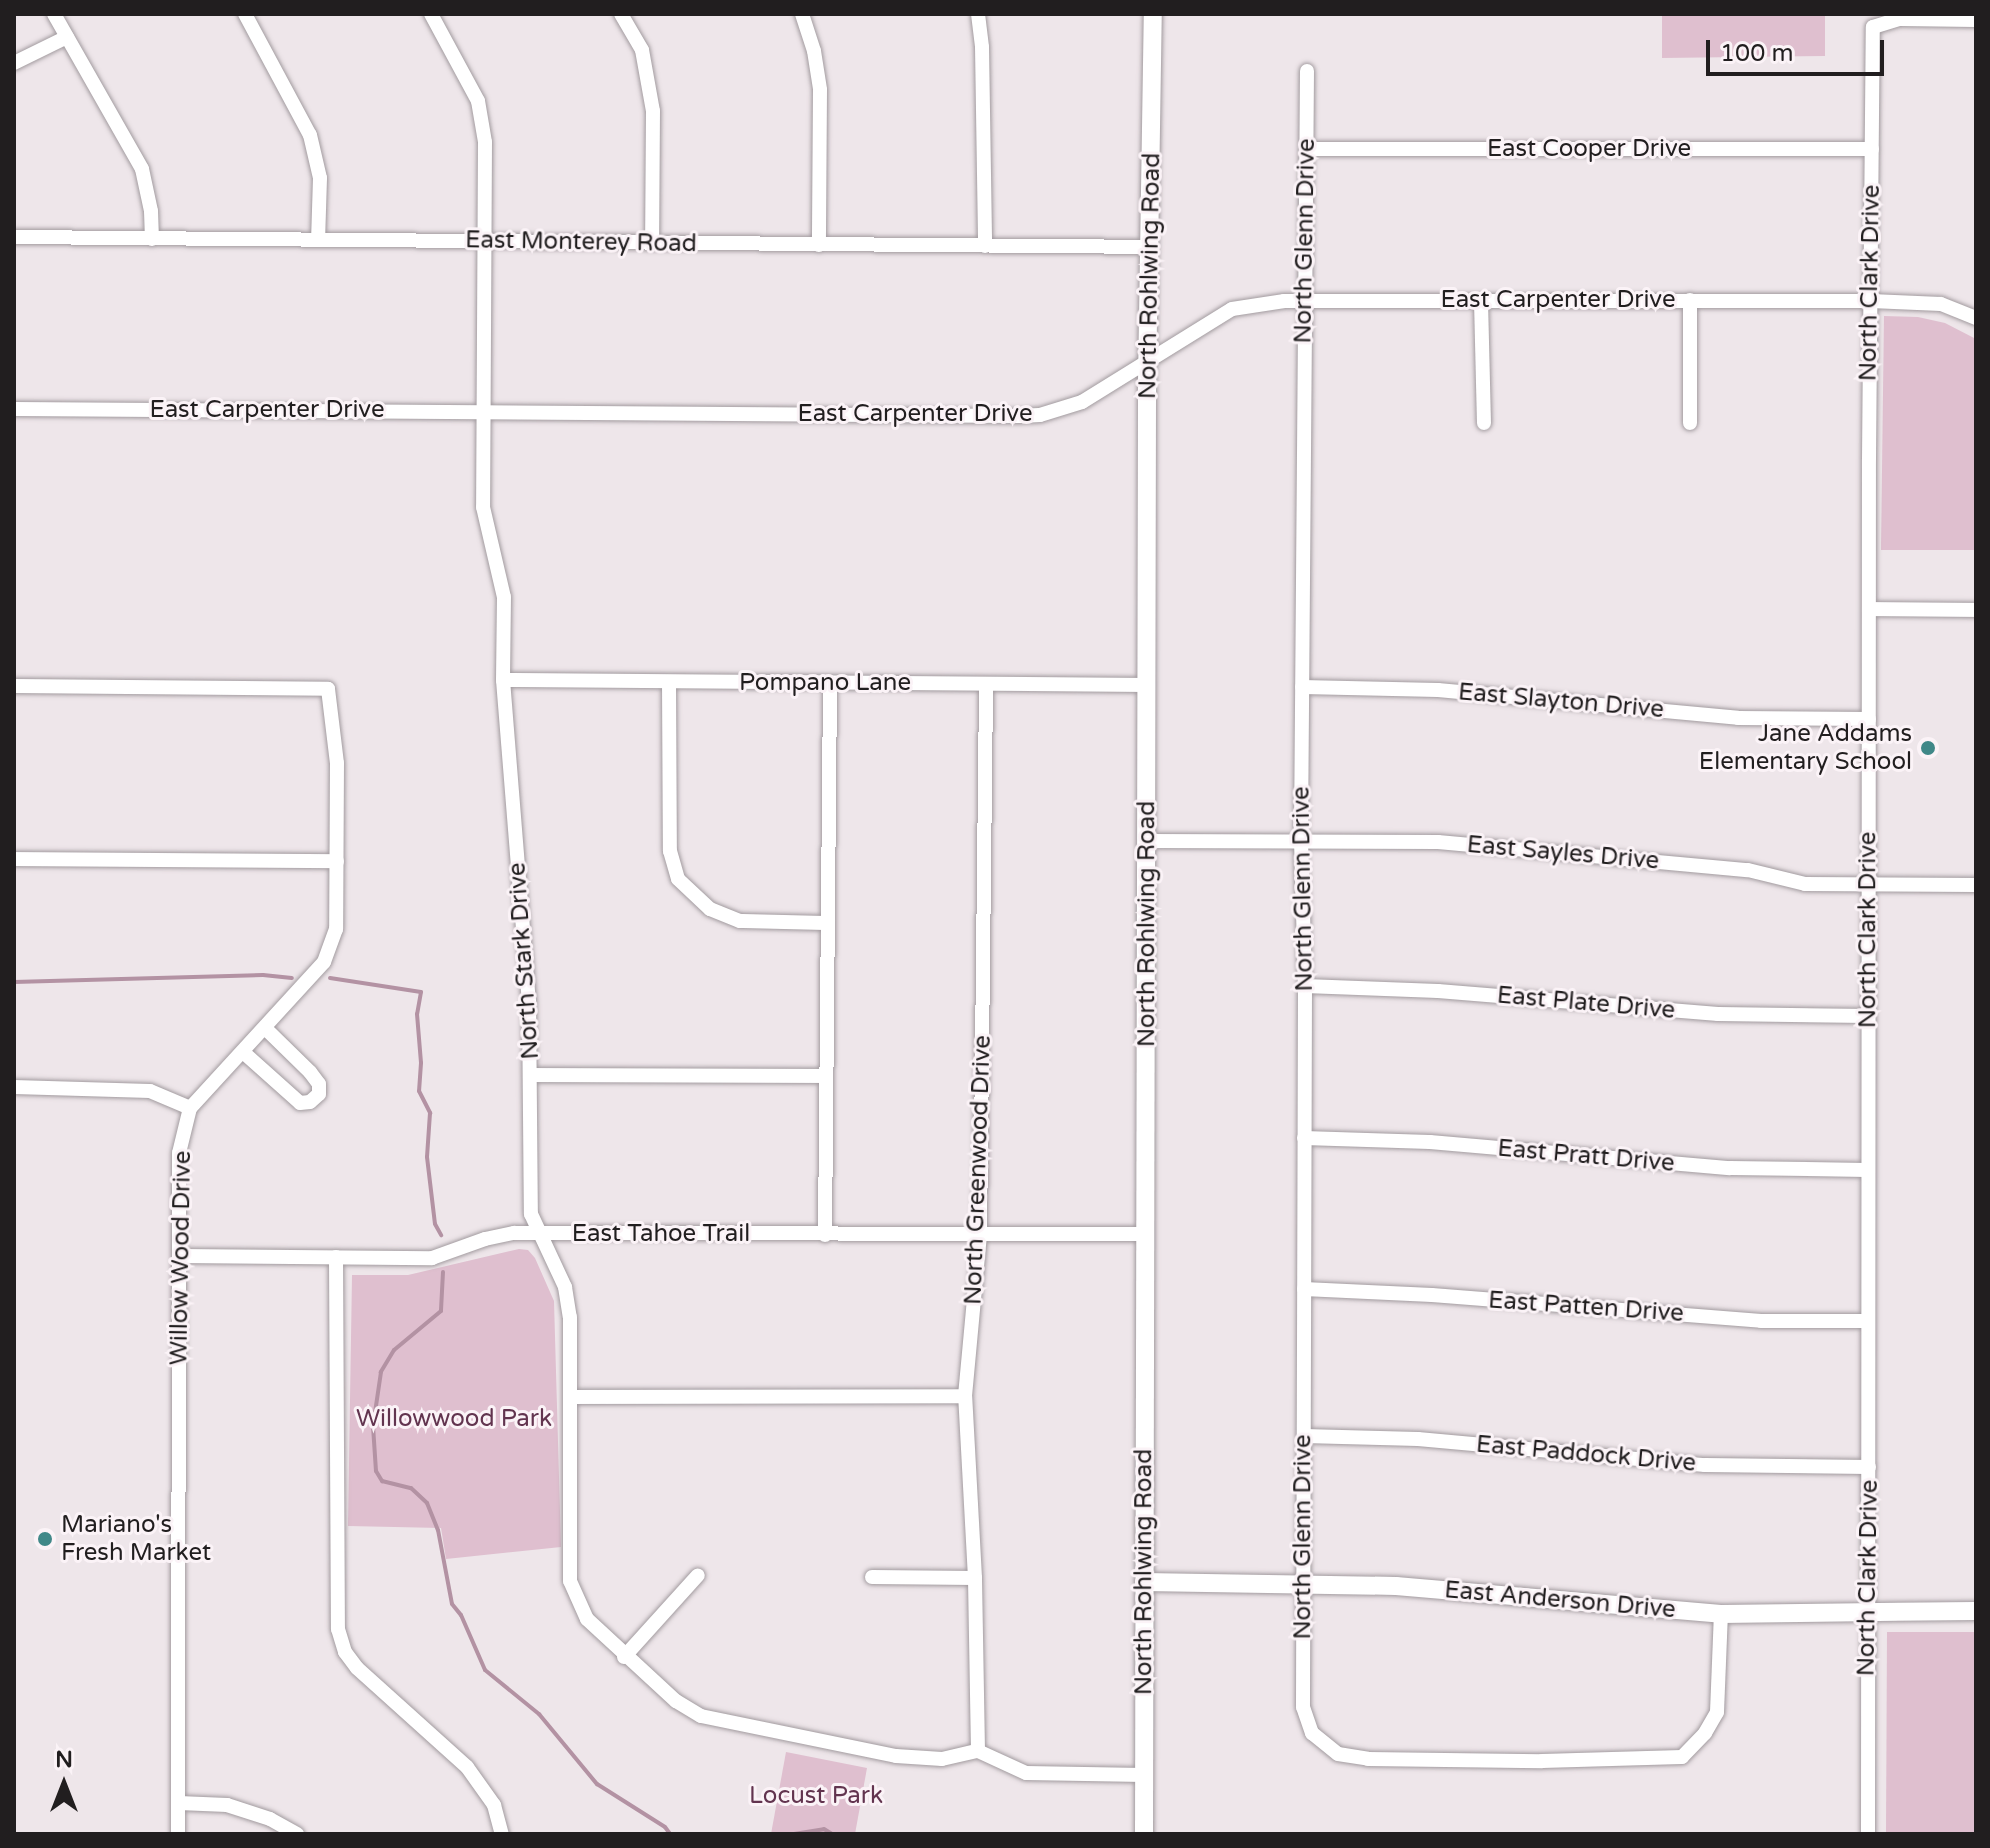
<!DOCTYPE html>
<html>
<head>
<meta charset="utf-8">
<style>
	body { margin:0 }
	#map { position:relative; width:1990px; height:1848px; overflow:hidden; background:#eee6ea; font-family:"Varela Round",sans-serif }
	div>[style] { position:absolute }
	.green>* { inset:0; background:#dfbfcf }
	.stream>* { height:4px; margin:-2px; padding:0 2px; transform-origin:2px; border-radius:2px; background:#b392a3 }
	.roads { filter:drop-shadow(0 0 2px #a29b9f) drop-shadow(0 0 2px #a29b9f) }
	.minor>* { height:14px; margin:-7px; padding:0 7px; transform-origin:7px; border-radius:7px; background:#fff }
	.tertiary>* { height:18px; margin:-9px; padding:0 9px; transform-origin:9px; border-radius:9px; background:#fff }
	.dots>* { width:22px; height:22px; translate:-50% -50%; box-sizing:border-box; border:4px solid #fbf3f7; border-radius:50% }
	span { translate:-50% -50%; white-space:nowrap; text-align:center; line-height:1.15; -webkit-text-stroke:6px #fbf3f7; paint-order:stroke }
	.street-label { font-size:24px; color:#211e1f }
	.poi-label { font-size:24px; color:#211e1f }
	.right { translate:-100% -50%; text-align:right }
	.left { translate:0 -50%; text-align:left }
	.park-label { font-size:24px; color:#62344f }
	.frame { position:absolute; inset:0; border:16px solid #211e1f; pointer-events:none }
	.north { position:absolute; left:24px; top:1744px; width:80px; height:80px; -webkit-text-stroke:6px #fbf3f7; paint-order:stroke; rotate:0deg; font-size:22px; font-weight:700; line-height:32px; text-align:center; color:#211e1f }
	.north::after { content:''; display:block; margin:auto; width:28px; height:36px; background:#211e1f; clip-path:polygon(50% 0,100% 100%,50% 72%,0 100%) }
	.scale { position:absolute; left:1706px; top:40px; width:178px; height:36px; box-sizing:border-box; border:4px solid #211e1f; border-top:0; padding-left:10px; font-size:24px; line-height:28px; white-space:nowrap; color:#211e1f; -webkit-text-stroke:6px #fbf3f7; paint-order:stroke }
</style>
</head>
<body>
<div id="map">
	<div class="green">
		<div style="clip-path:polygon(1662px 14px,1825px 14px,1825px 56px,1662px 58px)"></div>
		<div style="clip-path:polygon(1884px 316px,1918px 317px,1945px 323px,1976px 339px,1976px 550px,1881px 550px)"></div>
		<div style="clip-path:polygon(519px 1249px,528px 1250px,535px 1258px,554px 1301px,561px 1547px,446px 1559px,441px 1528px,348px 1526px,352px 1275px,408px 1275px)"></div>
		<div style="clip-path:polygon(1887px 1632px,1976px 1632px,1976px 1834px,1886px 1834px)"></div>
		<div style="clip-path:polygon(786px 1752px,867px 1768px,855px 1834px,771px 1834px)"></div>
	</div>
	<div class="stream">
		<div style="left:330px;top:978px;width:92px;rotate:8.7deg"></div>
		<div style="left:421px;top:992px;width:22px;rotate:100deg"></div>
		<div style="left:417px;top:1014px;width:49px;rotate:85.3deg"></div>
		<div style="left:421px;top:1063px;width:28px;rotate:94deg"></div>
		<div style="left:419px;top:1091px;width:25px;rotate:63deg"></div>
		<div style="left:430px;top:1113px;width:44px;rotate:93.9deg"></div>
		<div style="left:427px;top:1157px;width:67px;rotate:83.2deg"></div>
		<div style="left:435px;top:1224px;width:13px;rotate:61deg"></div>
		<div style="left:14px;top:982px;width:249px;rotate:-1.6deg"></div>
		<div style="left:263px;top:975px;width:29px;rotate:6deg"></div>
		<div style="left:443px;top:1272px;width:39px;rotate:93deg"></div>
		<div style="left:441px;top:1311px;width:61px;rotate:140.3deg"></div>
		<div style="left:394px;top:1350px;width:26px;rotate:121deg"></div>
		<div style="left:381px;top:1372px;width:55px;rotate:98.4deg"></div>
		<div style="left:373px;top:1426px;width:45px;rotate:86.2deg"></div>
		<div style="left:376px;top:1471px;width:12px;rotate:59deg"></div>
		<div style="left:382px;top:1481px;width:30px;rotate:14deg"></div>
		<div style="left:411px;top:1488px;width:22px;rotate:43deg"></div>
		<div style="left:427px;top:1503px;width:29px;rotate:68deg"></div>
		<div style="left:438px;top:1530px;width:75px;rotate:79.3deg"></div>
		<div style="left:452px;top:1604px;width:14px;rotate:51deg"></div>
		<div style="left:461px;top:1615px;width:60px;rotate:66.4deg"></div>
		<div style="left:485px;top:1670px;width:70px;rotate:39.2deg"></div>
		<div style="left:539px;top:1714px;width:91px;rotate:50.4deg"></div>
		<div style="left:597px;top:1784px;width:80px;rotate:32.3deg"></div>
		<div style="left:665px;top:1827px;width:9px;rotate:54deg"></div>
		<div style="left:794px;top:1834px;width:30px;rotate:-9deg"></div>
		<div style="left:824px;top:1829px;width:9px;rotate:32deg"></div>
	</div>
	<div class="roads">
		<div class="minor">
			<div style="left:54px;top:14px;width:178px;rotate:60.4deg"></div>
			<div style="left:142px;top:169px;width:43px;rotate:77.9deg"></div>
			<div style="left:151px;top:211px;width:28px;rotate:88deg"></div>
			<div style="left:245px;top:14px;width:137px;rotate:61.8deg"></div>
			<div style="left:310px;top:135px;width:44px;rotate:76.9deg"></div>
			<div style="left:320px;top:178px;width:62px;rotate:91.8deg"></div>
			<div style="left:431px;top:14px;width:99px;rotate:61.6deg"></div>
			<div style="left:478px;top:101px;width:42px;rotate:80.3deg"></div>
			<div style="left:485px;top:142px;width:365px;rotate:90.3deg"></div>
			<div style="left:483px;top:507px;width:92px;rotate:76.9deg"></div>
			<div style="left:504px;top:597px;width:83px;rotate:90.7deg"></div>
			<div style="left:503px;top:680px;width:321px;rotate:85.4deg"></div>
			<div style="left:529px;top:1000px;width:214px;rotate:89.5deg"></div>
			<div style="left:531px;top:1214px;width:81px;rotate:65deg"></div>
			<div style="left:565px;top:1287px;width:30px;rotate:81deg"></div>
			<div style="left:570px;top:1317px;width:264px;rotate:90deg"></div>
			<div style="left:570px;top:1581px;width:42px;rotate:65.9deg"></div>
			<div style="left:587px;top:1619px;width:121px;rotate:42.7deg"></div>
			<div style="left:676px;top:1701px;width:29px;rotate:31deg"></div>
			<div style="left:701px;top:1716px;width:199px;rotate:11.6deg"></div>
			<div style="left:896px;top:1756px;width:46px;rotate:3.7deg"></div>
			<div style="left:942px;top:1759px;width:37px;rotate:-13deg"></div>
			<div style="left:978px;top:1751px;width:53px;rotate:24.6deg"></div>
			<div style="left:1026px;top:1773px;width:118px;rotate:1deg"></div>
			<div style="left:621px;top:14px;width:42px;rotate:59.7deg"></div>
			<div style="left:642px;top:50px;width:62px;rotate:79.8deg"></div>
			<div style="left:653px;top:111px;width:132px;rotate:90.4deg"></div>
			<div style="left:802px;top:14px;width:39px;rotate:72deg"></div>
			<div style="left:814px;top:51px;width:39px;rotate:81deg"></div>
			<div style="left:820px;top:90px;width:155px;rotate:90.4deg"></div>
			<div style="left:978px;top:14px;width:33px;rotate:83deg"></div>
			<div style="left:982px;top:47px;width:199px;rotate:89.1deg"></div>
			<div style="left:14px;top:63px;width:59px;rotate:-26.1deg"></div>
			<div style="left:1307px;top:71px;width:769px;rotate:90.45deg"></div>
			<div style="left:1301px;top:840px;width:146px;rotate:88.4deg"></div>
			<div style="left:1305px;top:986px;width:721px;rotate:90.16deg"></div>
			<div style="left:1303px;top:1707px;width:28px;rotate:71deg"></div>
			<div style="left:1312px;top:1733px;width:33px;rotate:39deg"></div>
			<div style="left:1338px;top:1754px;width:30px;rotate:9deg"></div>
			<div style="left:1368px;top:1759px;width:174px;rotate:0.7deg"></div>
			<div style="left:1542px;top:1761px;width:140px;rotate:-1.6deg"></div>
			<div style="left:1682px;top:1757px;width:33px;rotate:-46deg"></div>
			<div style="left:1705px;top:1733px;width:24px;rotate:-60deg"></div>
			<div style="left:1717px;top:1712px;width:98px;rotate:-87.7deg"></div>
			<div style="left:1307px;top:149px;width:565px"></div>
			<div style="left:14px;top:237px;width:1135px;rotate:0.5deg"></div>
			<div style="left:1690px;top:300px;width:123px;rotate:90deg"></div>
			<div style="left:1481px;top:301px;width:122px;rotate:88.6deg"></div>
			<div style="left:14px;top:409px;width:1005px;rotate:0.4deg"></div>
			<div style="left:1019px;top:416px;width:21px;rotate:-3deg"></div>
			<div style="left:1040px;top:415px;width:44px;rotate:-17.2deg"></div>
			<div style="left:1082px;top:402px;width:176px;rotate:-31.8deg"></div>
			<div style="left:1232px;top:309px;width:53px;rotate:-8.7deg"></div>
			<div style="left:1284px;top:301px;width:587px"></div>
			<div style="left:1871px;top:301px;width:70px;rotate:2.5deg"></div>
			<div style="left:1941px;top:304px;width:38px;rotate:22deg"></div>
			<div style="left:1870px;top:609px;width:106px;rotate:0.5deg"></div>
			<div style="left:503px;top:680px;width:645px;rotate:0.44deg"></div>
			<div style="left:669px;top:682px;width:169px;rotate:89.7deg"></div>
			<div style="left:670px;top:851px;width:29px;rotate:74deg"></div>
			<div style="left:678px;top:879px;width:44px;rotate:43.2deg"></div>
			<div style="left:710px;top:909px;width:32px;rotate:22deg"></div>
			<div style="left:740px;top:921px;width:88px;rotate:1.3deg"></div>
			<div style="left:14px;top:686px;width:314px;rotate:0.5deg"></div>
			<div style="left:328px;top:689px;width:75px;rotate:83.1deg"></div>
			<div style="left:337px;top:763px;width:166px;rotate:90.3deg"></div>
			<div style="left:336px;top:929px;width:35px;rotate:110deg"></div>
			<div style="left:324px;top:962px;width:198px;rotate:132.5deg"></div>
			<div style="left:190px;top:1108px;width:46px;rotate:103.7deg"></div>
			<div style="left:179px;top:1153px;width:681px;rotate:90.08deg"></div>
			<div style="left:1302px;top:687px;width:136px;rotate:1.3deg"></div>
			<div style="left:1438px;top:690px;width:301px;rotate:5.3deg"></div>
			<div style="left:1738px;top:718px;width:131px;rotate:0.4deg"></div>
			<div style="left:1148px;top:841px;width:290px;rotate:0.2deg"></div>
			<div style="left:1438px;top:842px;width:311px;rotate:5.2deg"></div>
			<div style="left:1748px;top:870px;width:59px;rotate:13.8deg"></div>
			<div style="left:1805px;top:884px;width:171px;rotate:0.3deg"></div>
			<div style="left:14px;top:859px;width:323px;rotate:0.4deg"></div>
			<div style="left:1305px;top:986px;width:133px;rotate:2.2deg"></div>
			<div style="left:1438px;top:991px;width:281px;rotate:4.7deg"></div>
			<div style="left:1718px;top:1014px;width:150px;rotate:0.8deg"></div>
			<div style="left:243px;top:1052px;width:76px;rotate:41.8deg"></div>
			<div style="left:300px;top:1103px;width:10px;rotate:-6deg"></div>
			<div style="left:310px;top:1102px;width:12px;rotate:-42deg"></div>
			<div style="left:319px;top:1094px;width:10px;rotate:-90deg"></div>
			<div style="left:319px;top:1084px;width:15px;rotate:-127deg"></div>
			<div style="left:310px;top:1072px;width:63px;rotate:-135.6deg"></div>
			<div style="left:531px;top:1075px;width:295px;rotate:0.2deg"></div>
			<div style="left:14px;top:1087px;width:136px;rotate:1.7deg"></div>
			<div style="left:150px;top:1091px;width:43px;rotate:23deg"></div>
			<div style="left:1304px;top:1138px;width:126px;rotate:1.8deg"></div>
			<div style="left:1430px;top:1142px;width:301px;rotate:5deg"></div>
			<div style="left:1730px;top:1168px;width:137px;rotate:0.8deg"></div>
			<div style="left:825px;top:1235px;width:552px;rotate:-89.48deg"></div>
			<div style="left:180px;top:1256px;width:252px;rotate:0.5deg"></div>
			<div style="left:432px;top:1258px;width:56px;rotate:-19.7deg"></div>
			<div style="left:485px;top:1239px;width:30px;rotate:-12deg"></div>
			<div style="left:514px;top:1233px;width:632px;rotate:0.09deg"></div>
			<div style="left:336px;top:1257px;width:372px;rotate:89.7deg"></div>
			<div style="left:338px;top:1629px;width:24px;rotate:73deg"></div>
			<div style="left:345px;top:1652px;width:20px;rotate:53deg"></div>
			<div style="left:357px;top:1668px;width:148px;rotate:42deg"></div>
			<div style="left:467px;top:1767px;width:47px;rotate:54.6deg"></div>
			<div style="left:494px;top:1805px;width:30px;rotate:75deg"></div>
			<div style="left:1304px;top:1289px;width:128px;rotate:2.7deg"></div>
			<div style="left:1432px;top:1295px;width:330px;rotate:4.5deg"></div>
			<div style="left:1761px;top:1321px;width:106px"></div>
			<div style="left:570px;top:1397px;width:395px;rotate:-0.1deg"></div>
			<div style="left:1304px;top:1436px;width:114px;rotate:1.5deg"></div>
			<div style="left:1418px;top:1439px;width:288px;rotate:5.2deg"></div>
			<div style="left:1705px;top:1465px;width:164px;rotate:0.7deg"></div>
			<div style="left:872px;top:1577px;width:103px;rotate:0.6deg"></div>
			<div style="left:624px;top:1657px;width:110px;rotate:-47.9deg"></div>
			<div style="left:978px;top:1751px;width:173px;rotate:-91deg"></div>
			<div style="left:975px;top:1578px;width:182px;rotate:-93.1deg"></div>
			<div style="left:965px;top:1396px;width:163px;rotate:-84.7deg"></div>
			<div style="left:980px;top:1234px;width:550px;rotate:-89.37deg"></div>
			<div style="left:179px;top:1803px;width:48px;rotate:2.4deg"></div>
			<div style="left:227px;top:1805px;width:45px;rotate:18deg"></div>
			<div style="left:270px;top:1819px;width:31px;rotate:29deg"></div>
			<div style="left:1868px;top:1834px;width:1375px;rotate:-89.96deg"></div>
			<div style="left:1869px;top:459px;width:432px;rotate:-89.5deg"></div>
			<div style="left:1873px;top:27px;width:28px;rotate:-17deg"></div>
			<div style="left:1900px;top:19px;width:76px;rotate:0.8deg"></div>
		</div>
		<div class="tertiary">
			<div style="left:1144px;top:1582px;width:252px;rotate:0.9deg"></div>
			<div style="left:1396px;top:1586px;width:326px;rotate:4.9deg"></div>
			<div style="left:1721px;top:1614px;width:255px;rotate:-0.7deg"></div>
			<div style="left:1144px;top:1834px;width:1452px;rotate:-89.88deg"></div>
			<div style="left:1147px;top:382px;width:368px;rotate:-89.1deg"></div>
		</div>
	</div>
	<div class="dots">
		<div style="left:1928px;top:748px;background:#408888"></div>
		<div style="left:45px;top:1539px;background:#408888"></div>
	</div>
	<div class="street-label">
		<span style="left:1589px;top:149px">East Cooper Drive</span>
		<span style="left:1305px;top:241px;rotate:-89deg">North Glenn Drive</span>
		<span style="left:581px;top:242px;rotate:1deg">East Monterey Road</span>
		<span style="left:1150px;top:276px;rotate:-89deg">North Rohlwing Road</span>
		<span style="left:1870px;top:283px;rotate:-89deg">North Clark Drive</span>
		<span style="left:1558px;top:300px">East Carpenter Drive</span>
		<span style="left:267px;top:410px">East Carpenter Drive</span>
		<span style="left:915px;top:414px">East Carpenter Drive</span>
		<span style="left:825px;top:683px">Pompano Lane</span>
		<span style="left:1561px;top:701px;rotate:5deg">East Slayton Drive</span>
		<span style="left:1563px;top:853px;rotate:5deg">East Sayles Drive</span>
		<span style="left:1303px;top:889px;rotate:-91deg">North Glenn Drive</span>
		<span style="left:1147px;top:924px;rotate:-90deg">North Rohlwing Road</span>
		<span style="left:1868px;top:930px;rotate:-90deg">North Clark Drive</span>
		<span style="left:524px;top:961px;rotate:-94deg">North Stark Drive</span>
		<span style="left:1586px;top:1003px;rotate:5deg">East Plate Drive</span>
		<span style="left:1586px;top:1156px;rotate:5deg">East Pratt Drive</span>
		<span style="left:978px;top:1170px;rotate:-88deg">North Greenwood Drive</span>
		<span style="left:661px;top:1234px">East Tahoe Trail</span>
		<span style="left:181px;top:1258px;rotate:-89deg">Willow Wood Drive</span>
		<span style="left:1586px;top:1307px;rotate:4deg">East Patten Drive</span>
		<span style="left:1586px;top:1454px;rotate:5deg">East Paddock Drive</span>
		<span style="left:1303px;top:1537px;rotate:-90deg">North Glenn Drive</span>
		<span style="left:1144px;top:1572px;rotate:-90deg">North Rohlwing Road</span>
		<span style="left:1868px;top:1578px;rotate:-89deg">North Clark Drive</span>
		<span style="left:1560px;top:1600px;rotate:5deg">East Anderson Drive</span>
	</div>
	<div class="poi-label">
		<span class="right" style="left:1912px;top:748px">Jane Addams<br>Elementary School</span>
		<span class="left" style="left:61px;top:1539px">Mariano's<br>Fresh Market</span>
	</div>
	<div class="park-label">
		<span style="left:454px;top:1419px">Willowwood Park</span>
		<span style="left:816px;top:1796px">Locust Park</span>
	</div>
	<div class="frame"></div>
	<div class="north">N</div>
	<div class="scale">100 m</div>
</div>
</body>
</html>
